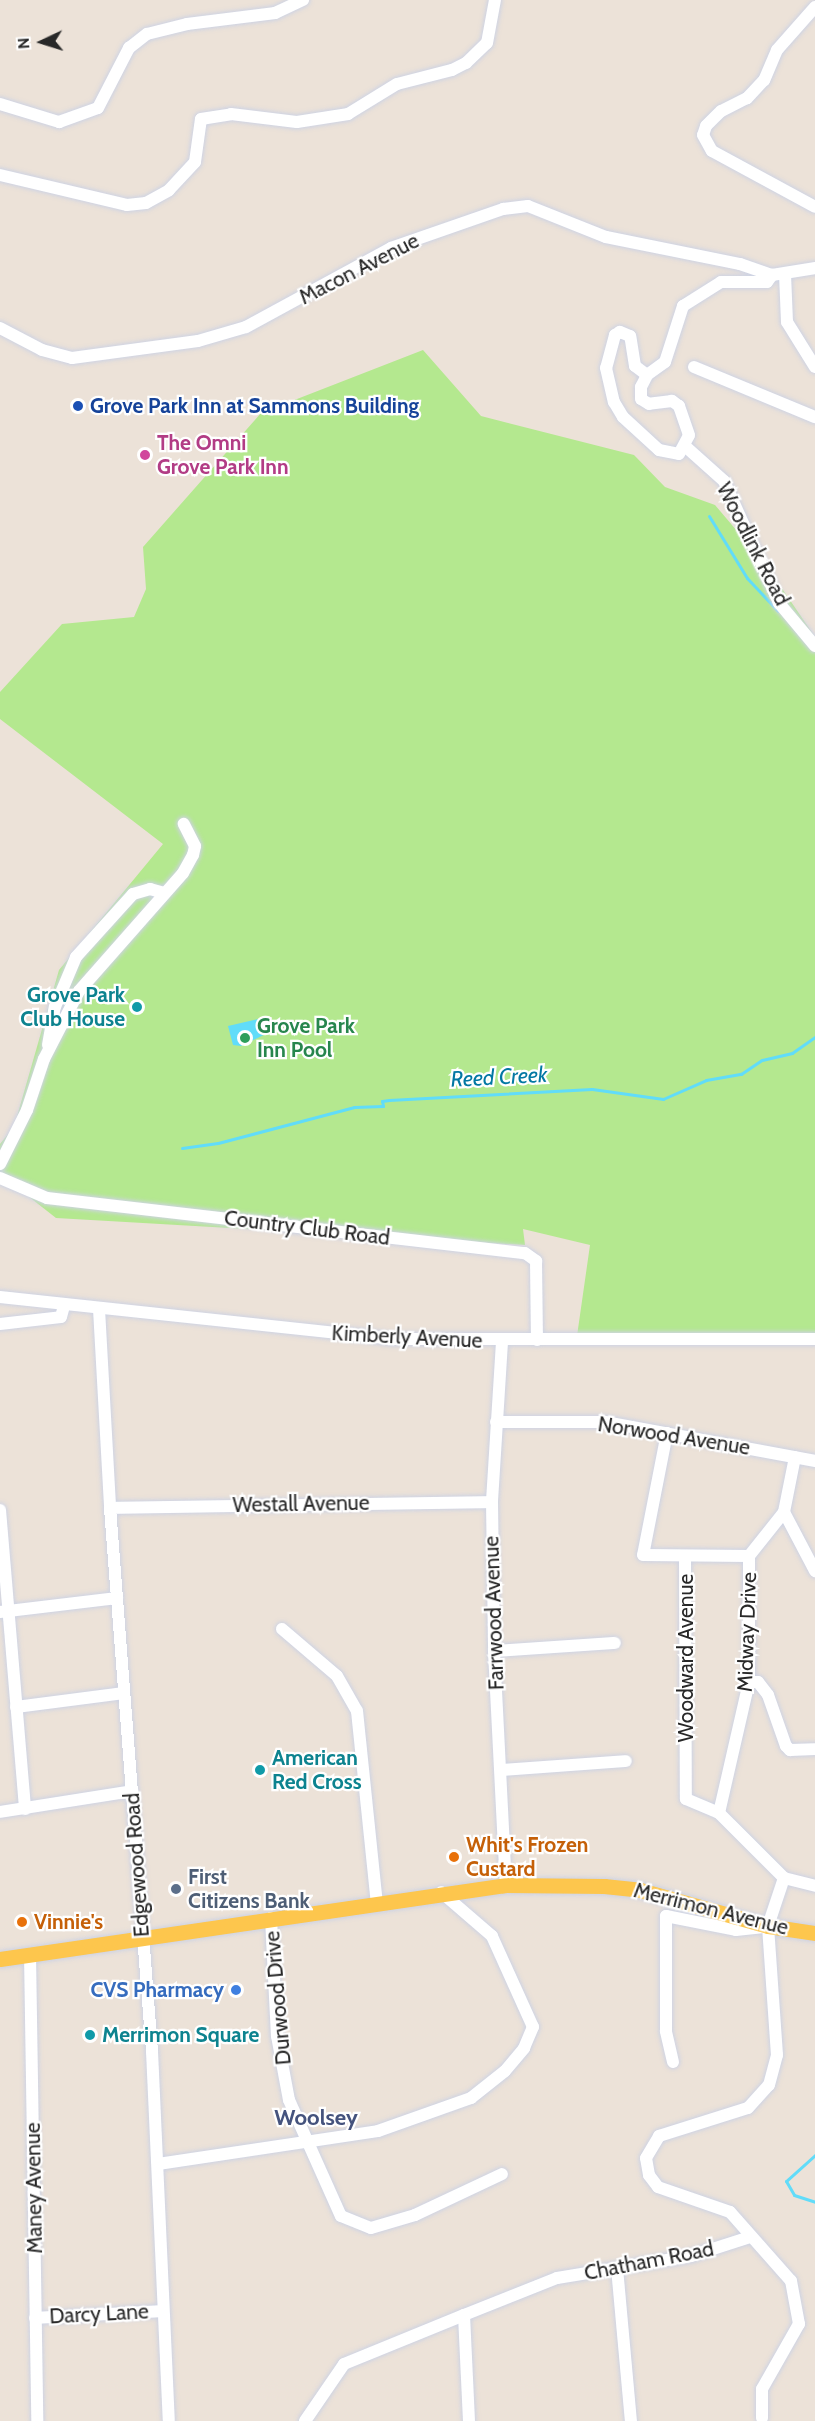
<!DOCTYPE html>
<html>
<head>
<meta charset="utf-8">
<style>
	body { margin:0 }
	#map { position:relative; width:815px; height:2421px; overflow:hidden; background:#ece2d8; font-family:Cabin,sans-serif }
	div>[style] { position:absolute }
	.green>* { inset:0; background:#b4e88f }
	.water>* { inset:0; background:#61dcf9 }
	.stream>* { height:3px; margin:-1.5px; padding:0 1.5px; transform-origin:1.5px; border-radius:1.5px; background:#61dcf9 }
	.roads { filter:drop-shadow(0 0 2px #ced3e3) drop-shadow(0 0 2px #ced3e3) }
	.minor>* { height:12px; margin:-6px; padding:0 6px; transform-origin:6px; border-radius:6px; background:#fff }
	.major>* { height:15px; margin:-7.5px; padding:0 7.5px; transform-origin:7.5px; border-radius:7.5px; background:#fdc64d }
	.dots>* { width:16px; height:16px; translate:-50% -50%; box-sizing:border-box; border:3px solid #fff; border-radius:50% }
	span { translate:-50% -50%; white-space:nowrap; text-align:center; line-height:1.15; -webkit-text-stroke:4.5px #fff; paint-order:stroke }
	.street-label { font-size:21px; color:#282828 }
	.transit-label { font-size:21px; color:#164399; font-weight:700 }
	.left { translate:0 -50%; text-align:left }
	.hotel-label { font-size:21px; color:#b23c85; font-weight:700 }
	.culture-label { font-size:21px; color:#0d838f; font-weight:700 }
	.right { translate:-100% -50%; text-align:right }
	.leisure-label { font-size:21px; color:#27864d; font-weight:700 }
	.food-label { font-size:21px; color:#c56008; font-weight:700 }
	.service-label { font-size:21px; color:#4e5e75; font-weight:700 }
	.shop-label { font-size:21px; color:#366cbe; font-weight:700 }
	.water-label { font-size:22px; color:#0278a3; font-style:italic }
	.neighbourhood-label { font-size:22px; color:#45537d; font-weight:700 }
	.north { position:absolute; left:12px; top:12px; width:60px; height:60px; -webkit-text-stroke:4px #fff; paint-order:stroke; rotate:266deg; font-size:16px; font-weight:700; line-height:24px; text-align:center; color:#282828 }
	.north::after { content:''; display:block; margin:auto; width:21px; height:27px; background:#282828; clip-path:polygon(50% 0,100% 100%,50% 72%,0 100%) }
</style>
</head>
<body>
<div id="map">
	<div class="green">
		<div style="clip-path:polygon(423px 350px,481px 416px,634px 455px,665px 487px,715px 505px,766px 565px,815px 637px,815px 1333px,577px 1336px,590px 1245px,523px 1229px,525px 1245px,56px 1218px,0 1174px,0 1144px,14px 1127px,59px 970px,163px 844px,0 719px,0 692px,62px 624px,134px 617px,146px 589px,143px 547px,261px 413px)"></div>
	</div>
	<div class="water">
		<div style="clip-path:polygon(267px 1017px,272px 1031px,241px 1046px,233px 1045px,228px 1026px)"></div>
	</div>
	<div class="stream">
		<div style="left:709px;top:516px;width:73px;rotate:58.5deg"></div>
		<div style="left:747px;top:578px;width:45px;rotate:46.8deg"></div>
		<div style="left:182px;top:1148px;width:36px;rotate:-8deg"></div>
		<div style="left:218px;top:1143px;width:141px;rotate:-14.8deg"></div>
		<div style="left:354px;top:1107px;width:29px;rotate:-2deg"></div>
		<div style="left:383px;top:1106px;width:5px;rotate:-101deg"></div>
		<div style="left:382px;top:1101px;width:7px;rotate:-8deg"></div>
		<div style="left:389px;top:1100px;width:203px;rotate:-3.1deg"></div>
		<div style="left:592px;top:1089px;width:72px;rotate:8deg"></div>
		<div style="left:663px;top:1099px;width:47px;rotate:-23.8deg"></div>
		<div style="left:706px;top:1080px;width:36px;rotate:-10deg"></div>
		<div style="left:741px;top:1074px;width:25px;rotate:-34deg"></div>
		<div style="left:762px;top:1060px;width:31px;rotate:-13deg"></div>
		<div style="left:792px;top:1053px;width:28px;rotate:-35deg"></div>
		<div style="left:815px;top:2155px;width:39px;rotate:138deg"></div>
		<div style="left:786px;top:2181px;width:16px;rotate:60deg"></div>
		<div style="left:794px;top:2195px;width:22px;rotate:18deg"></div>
	</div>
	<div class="roads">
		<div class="minor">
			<div style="left:815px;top:7px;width:57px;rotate:131.5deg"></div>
			<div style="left:777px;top:50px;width:33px;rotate:113deg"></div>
			<div style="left:764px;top:80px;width:25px;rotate:133deg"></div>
			<div style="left:747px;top:98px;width:29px;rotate:153deg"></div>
			<div style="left:721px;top:111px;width:21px;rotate:135deg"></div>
			<div style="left:706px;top:126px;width:9px;rotate:108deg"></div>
			<div style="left:703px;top:135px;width:18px;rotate:61deg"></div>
			<div style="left:712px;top:151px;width:117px;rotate:28.5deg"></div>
			<div style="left:0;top:104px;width:62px;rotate:17deg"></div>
			<div style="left:59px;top:122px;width:41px;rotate:-19.7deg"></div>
			<div style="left:98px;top:108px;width:68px;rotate:-62.7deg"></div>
			<div style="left:129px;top:48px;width:23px;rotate:-38deg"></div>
			<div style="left:147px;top:34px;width:41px;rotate:-14deg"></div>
			<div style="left:187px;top:24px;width:89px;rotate:-7.1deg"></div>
			<div style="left:275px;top:13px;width:31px;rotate:-25deg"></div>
			<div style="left:0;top:175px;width:130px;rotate:13.3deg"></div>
			<div style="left:127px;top:205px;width:19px;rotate:-6deg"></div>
			<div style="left:146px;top:203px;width:26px;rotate:-29deg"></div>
			<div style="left:169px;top:190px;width:38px;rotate:-47deg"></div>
			<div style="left:195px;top:162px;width:43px;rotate:-82.1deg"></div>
			<div style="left:201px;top:119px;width:30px;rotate:-9deg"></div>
			<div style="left:231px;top:114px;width:66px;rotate:6.9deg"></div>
			<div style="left:297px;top:122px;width:52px;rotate:-8.9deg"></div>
			<div style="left:348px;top:114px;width:57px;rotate:-31.5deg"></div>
			<div style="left:397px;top:84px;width:57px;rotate:-14.3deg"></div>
			<div style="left:452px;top:70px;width:16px;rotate:-27deg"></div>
			<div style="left:466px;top:63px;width:29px;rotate:-44deg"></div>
			<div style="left:487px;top:43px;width:44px;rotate:-79.5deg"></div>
			<div style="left:785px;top:274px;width:48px;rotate:87.6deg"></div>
			<div style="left:787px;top:322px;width:53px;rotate:58.1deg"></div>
			<div style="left:0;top:328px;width:47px;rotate:27.6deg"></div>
			<div style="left:42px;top:350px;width:31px;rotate:15deg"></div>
			<div style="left:72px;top:358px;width:127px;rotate:-7.7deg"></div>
			<div style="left:198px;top:341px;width:50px;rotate:-16.3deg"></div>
			<div style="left:246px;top:327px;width:165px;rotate:-28.6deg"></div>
			<div style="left:391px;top:248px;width:119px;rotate:-19.2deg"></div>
			<div style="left:503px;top:209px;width:25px;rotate:-7deg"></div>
			<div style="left:528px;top:206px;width:84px;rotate:21.7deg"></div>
			<div style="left:606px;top:237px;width:137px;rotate:11.4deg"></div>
			<div style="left:740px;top:264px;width:34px;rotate:19deg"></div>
			<div style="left:772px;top:275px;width:44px;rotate:-9.2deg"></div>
			<div style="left:694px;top:367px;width:131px;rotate:22.5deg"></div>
			<div style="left:647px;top:375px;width:15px;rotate:-143deg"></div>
			<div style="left:635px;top:366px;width:30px;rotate:-99deg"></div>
			<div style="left:630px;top:336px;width:11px;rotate:-158deg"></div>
			<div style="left:620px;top:332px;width:6px;rotate:149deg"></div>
			<div style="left:615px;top:335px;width:34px;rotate:105deg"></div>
			<div style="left:606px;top:368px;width:35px;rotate:77deg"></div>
			<div style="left:614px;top:402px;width:17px;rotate:59deg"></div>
			<div style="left:623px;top:417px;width:49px;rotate:42.5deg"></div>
			<div style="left:659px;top:450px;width:20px;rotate:11deg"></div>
			<div style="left:679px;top:454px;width:21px;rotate:-62deg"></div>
			<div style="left:689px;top:435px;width:31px;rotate:-109deg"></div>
			<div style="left:679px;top:406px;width:9px;rotate:-144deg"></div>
			<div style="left:672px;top:401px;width:23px;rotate:173deg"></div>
			<div style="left:649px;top:404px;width:9px;rotate:-148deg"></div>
			<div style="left:641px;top:399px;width:12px;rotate:-90deg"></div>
			<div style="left:641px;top:387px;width:13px;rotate:-63deg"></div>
			<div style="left:647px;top:375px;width:22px;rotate:-36deg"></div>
			<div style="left:665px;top:362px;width:59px;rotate:-72.2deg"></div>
			<div style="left:683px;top:306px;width:45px;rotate:-32.3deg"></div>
			<div style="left:721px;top:282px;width:46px"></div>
			<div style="left:767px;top:282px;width:9px;rotate:-54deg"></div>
			<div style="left:686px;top:447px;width:51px;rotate:41.8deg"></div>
			<div style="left:724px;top:481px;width:134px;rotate:65.7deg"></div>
			<div style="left:779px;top:603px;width:56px;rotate:50.1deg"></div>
			<div style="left:48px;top:1045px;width:39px;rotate:-80deg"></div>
			<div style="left:55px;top:1007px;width:54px;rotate:-67.2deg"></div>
			<div style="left:76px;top:957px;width:85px;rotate:-47.9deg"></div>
			<div style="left:133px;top:894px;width:18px;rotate:-16deg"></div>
			<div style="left:150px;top:889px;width:15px;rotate:16deg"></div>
			<div style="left:0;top:1164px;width:60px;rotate:-63.4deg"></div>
			<div style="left:27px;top:1110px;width:54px;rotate:-71.6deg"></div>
			<div style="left:44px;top:1059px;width:76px;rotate:-62.8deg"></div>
			<div style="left:79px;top:991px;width:157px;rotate:-48.6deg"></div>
			<div style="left:183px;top:873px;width:21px;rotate:-61deg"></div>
			<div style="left:193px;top:855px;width:9px;rotate:-77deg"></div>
			<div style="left:195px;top:846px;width:25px;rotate:-117deg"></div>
			<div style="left:0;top:1178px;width:51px;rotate:23.1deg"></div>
			<div style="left:47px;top:1198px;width:481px;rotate:6.6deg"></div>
			<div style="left:525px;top:1253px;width:14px;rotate:36deg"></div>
			<div style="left:536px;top:1261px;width:79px;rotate:89.3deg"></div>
			<div style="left:0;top:1297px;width:392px;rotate:6.1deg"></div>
			<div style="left:390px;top:1339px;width:425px"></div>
			<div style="left:99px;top:1309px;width:199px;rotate:86.8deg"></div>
			<div style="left:110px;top:1508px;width:545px;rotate:85.58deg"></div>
			<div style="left:152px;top:2051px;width:370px;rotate:87.4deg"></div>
			<div style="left:0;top:1324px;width:61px;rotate:-6.5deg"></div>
			<div style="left:61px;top:1317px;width:11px;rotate:-75deg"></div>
			<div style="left:502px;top:1342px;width:160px;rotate:93.6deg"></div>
			<div style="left:492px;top:1502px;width:149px;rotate:89.2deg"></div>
			<div style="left:494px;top:1651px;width:234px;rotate:87.1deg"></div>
			<div style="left:496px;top:1422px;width:109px"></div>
			<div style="left:605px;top:1422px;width:214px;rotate:10.5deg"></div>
			<div style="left:667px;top:1433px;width:124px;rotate:101.1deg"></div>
			<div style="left:643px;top:1555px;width:106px;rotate:0.5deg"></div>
			<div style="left:749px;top:1556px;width:56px;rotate:-51.5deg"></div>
			<div style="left:784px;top:1512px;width:56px;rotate:-78.7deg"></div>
			<div style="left:110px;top:1508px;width:382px;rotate:-0.9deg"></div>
			<div style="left:0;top:1510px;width:300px;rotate:85.2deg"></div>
			<div style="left:784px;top:1512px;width:67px;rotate:62.3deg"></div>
			<div style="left:685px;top:1556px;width:243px;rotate:89.8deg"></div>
			<div style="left:686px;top:1799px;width:36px;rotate:23deg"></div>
			<div style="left:719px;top:1813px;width:92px;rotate:45deg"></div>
			<div style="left:784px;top:1878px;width:32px;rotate:14deg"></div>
			<div style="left:0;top:1612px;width:118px;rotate:-6.8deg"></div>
			<div style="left:282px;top:1629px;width:72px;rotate:40.5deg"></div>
			<div style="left:337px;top:1676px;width:40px;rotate:60.3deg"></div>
			<div style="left:357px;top:1711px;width:193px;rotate:84.1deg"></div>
			<div style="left:494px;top:1651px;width:121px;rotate:-3.8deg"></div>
			<div style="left:749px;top:1682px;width:9px"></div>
			<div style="left:758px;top:1682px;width:16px;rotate:52deg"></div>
			<div style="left:768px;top:1695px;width:54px;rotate:70.6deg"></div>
			<div style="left:786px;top:1746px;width:6px;rotate:45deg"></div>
			<div style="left:790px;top:1750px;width:25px;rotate:-2deg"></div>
			<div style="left:16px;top:1707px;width:109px;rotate:-7.4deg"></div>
			<div style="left:501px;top:1770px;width:125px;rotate:-4.1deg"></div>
			<div style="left:0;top:1812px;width:134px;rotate:-9deg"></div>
			<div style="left:719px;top:1813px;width:134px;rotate:-77.1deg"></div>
			<div style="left:749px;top:1682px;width:126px;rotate:-90deg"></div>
			<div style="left:271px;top:1918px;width:118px;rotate:87.1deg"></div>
			<div style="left:277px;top:2036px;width:65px;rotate:79.4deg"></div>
			<div style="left:289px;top:2100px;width:127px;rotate:65.9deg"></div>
			<div style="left:341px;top:2216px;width:32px;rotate:22deg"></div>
			<div style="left:371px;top:2228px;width:46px;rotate:-16.5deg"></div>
			<div style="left:415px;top:2215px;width:96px;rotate:-25.2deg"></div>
			<div style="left:30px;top:1954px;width:467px;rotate:89.1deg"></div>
			<div style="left:673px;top:2062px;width:32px;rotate:-103deg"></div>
			<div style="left:666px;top:2031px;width:115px;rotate:-90deg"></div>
			<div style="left:666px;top:1916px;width:71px;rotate:11.3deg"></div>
			<div style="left:736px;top:1930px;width:28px;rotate:-6deg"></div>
			<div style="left:158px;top:2164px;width:222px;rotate:-8.5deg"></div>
			<div style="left:378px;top:2131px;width:99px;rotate:-19.5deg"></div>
			<div style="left:471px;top:2098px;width:43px;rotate:-38.5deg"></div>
			<div style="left:505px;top:2071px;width:30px;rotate:-50deg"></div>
			<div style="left:524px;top:2048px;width:23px;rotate:-67deg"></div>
			<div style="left:533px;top:2027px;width:100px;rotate:-114.3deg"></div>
			<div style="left:492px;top:1936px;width:67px;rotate:-139.2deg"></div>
			<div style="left:617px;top:2268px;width:154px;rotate:84.8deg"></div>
			<div style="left:464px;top:2315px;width:106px;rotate:87.3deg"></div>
			<div style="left:35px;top:2318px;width:128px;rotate:-3.1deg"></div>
			<div style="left:762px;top:2418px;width:29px;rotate:-90deg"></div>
			<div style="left:762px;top:2389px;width:75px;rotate:-60.4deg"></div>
			<div style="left:799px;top:2324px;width:44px;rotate:-100.5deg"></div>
			<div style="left:791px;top:2281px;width:92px;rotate:-131.5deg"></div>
			<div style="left:730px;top:2212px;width:76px;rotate:-160.9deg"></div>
			<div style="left:658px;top:2187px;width:15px;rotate:-127deg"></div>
			<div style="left:649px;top:2175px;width:17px;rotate:-100deg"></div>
			<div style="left:646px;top:2158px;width:26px;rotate:-59deg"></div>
			<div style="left:659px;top:2136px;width:93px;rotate:-17.5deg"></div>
			<div style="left:748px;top:2108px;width:31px;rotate:-48deg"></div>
			<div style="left:769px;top:2085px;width:31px;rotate:-75deg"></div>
			<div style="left:777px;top:2055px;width:129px;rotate:-94deg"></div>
			<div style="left:768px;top:1926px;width:51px;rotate:-71.6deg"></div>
			<div style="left:305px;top:2421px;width:69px;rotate:-55.6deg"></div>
			<div style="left:344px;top:2364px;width:130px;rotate:-22.2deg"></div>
			<div style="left:464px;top:2315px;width:100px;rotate:-21.7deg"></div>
			<div style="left:557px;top:2278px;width:136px;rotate:-9.3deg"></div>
			<div style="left:691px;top:2256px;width:62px;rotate:-17.9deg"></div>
		</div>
		<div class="major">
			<div style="left:0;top:1959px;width:511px;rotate:-8.32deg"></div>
			<div style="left:506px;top:1885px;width:98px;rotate:0.6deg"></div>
			<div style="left:604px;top:1886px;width:36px;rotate:6deg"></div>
			<div style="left:640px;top:1890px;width:133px;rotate:15.7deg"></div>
			<div style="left:768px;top:1926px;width:48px;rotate:8.5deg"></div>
		</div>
	</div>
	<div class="dots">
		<div style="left:78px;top:406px;background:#1a4fb4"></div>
		<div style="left:145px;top:455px;background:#d1479c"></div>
		<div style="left:137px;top:1007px;background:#0f9aa8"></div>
		<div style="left:245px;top:1038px;background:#2e9e5b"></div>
		<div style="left:260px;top:1770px;background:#0f9aa8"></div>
		<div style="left:454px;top:1857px;background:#e8710a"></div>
		<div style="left:176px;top:1889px;background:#5c6f8a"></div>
		<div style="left:22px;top:1922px;background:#e8710a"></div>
		<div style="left:236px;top:1990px;background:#3f7fe0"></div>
		<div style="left:90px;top:2035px;background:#0f9aa8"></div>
	</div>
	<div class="street-label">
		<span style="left:359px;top:269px;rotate:-27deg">Macon Avenue</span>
		<span style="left:753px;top:544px;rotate:63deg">Woodlink Road</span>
		<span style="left:307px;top:1228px;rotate:7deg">Country Club Road</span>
		<span style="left:407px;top:1337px;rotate:3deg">Kimberly Avenue</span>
		<span style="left:674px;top:1436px;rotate:9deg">Norwood Avenue</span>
		<span style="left:301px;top:1504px;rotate:-1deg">Westall Avenue</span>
		<span style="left:494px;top:1613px;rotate:-92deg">Farrwood Avenue</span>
		<span style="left:747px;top:1632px;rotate:-88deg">Midway Drive</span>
		<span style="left:686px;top:1658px;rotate:-90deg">Woodward Avenue</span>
		<span style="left:137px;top:1865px;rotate:-94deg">Edgewood Road</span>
		<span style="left:711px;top:1909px;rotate:14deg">Merrimon Avenue</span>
		<span style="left:278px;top:1998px;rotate:-95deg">Durwood Drive</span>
		<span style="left:34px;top:2188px;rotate:-91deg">Maney Avenue</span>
		<span style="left:649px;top:2261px;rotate:-11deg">Chatham Road</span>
		<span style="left:99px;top:2314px;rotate:-3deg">Darcy Lane</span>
	</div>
	<div class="transit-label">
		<span class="left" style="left:90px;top:406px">Grove Park Inn at Sammons Building</span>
	</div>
	<div class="hotel-label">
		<span class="left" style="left:157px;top:455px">The Omni<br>Grove Park Inn</span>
	</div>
	<div class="culture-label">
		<span class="right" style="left:125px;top:1007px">Grove Park<br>Club House</span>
		<span class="left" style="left:272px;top:1770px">American<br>Red Cross</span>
		<span class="left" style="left:102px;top:2035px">Merrimon Square</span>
	</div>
	<div class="leisure-label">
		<span class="left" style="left:257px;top:1038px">Grove Park<br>Inn Pool</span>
	</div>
	<div class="food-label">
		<span class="left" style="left:466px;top:1857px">Whit's Frozen<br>Custard</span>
		<span class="left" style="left:34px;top:1922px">Vinnie's</span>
	</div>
	<div class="service-label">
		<span class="left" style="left:188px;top:1889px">First<br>Citizens Bank</span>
	</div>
	<div class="shop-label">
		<span class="right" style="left:224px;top:1990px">CVS Pharmacy</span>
	</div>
	<div class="water-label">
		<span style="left:499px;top:1077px;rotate:-3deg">Reed Creek</span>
	</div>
	<div class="neighbourhood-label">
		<span style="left:316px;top:2118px">Woolsey</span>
	</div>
	<div class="north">N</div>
</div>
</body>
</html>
